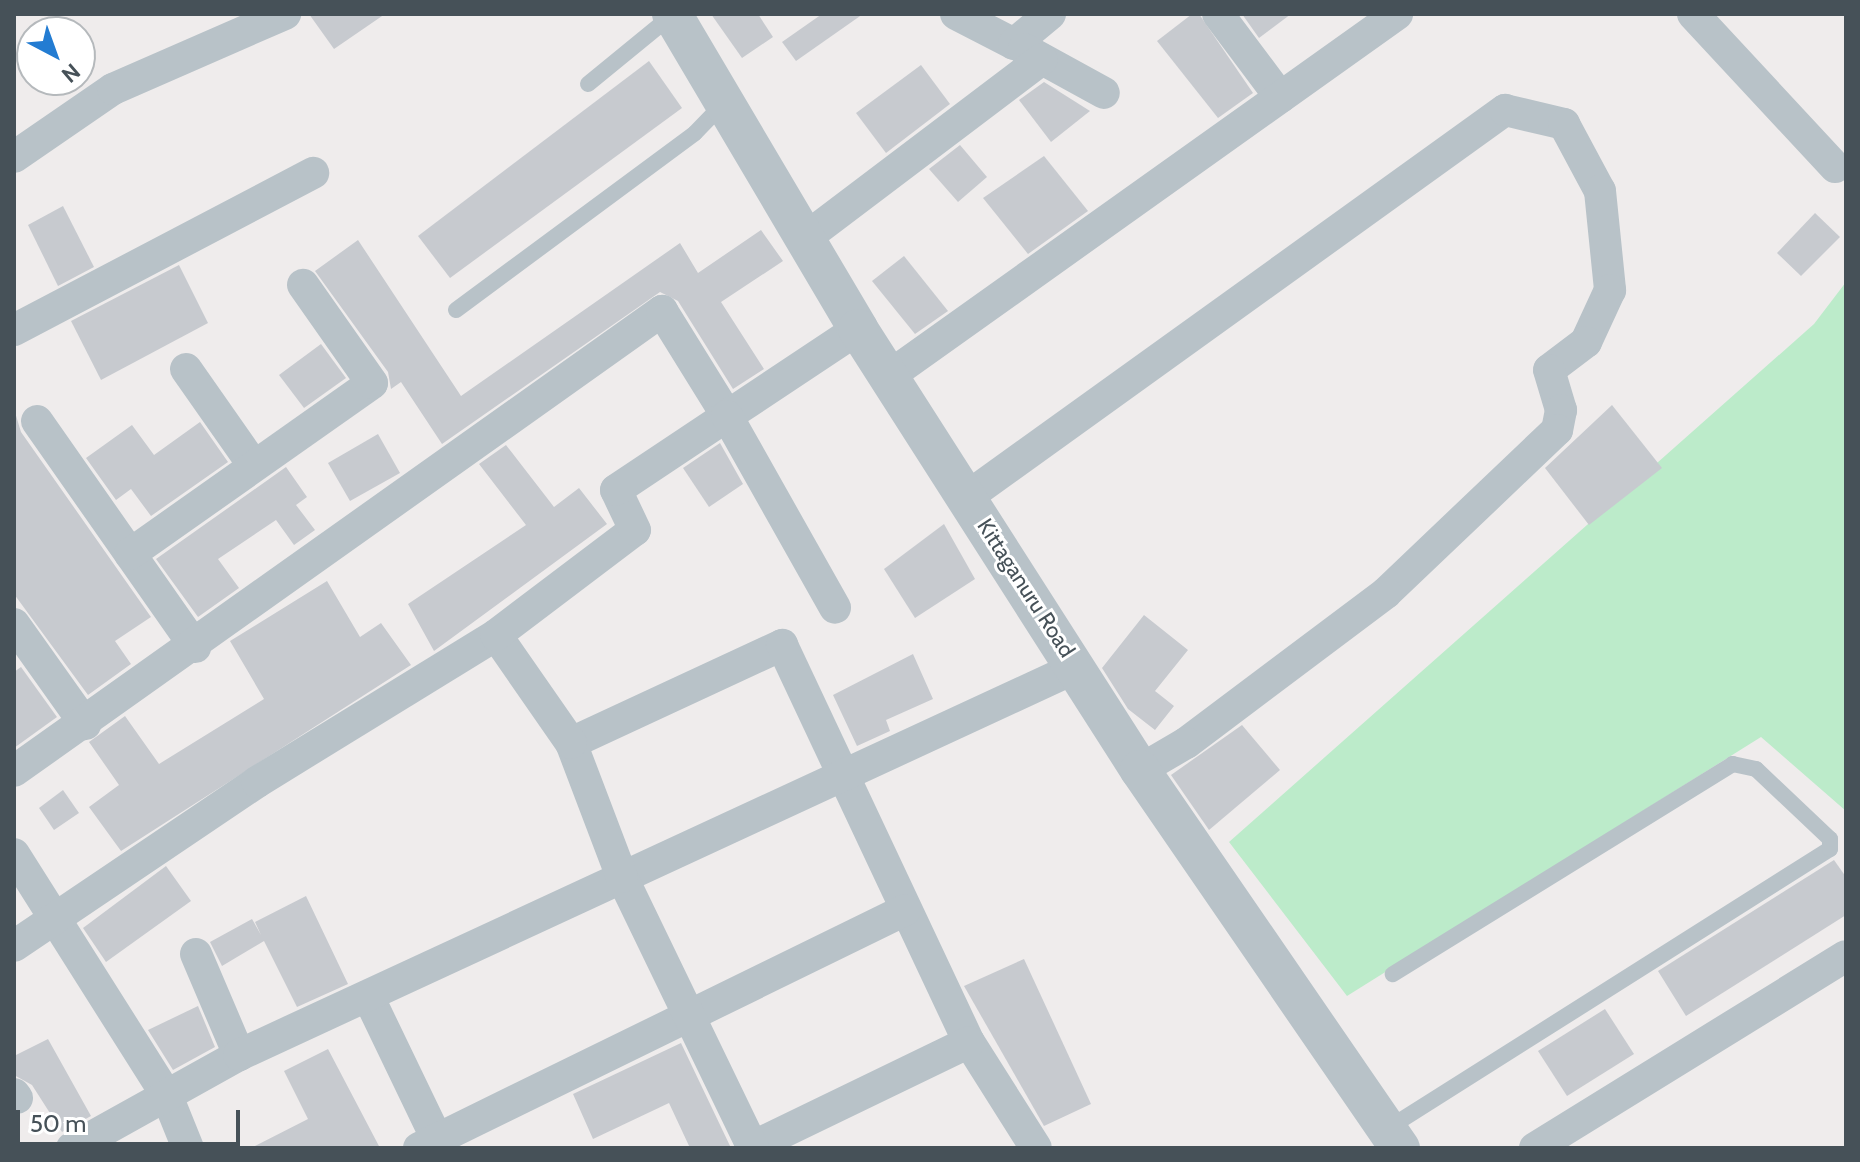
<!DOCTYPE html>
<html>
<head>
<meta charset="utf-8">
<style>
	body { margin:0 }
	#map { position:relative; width:1860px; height:1162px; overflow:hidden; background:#efecec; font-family:Cabin,sans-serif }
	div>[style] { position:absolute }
	.green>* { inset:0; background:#bcebca }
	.building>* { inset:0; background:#c7cacf }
	.service>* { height:16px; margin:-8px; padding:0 8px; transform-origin:8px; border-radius:8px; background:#b8c2c8 }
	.minor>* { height:32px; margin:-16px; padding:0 16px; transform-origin:16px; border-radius:16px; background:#b8c2c8 }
	.tertiary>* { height:40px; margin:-20px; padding:0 20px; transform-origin:20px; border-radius:20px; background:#b8c2c8 }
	span { translate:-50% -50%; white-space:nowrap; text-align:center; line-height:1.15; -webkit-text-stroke:6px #fff; paint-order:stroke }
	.street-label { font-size:22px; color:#465158 }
	.frame { position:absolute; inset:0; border:16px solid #465158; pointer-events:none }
	.north { position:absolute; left:16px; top:16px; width:80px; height:80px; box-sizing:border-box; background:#fff; border:2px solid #b5b9bc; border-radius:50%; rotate:139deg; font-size:22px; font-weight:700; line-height:32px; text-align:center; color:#465158 }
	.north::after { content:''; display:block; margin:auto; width:28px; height:36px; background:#237cd2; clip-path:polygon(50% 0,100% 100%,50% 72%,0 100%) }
	.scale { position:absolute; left:16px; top:1110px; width:224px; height:36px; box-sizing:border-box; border:4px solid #465158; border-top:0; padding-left:10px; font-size:24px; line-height:28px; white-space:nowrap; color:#465158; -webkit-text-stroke:6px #fff; paint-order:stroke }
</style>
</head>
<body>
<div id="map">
	<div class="green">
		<div style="clip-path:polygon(1846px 282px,1846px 811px,1761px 737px,1347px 996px,1229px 842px,1814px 324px)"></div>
	</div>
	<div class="building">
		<div style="clip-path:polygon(309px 14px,385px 14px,334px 49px)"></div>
		<div style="clip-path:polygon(711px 14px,758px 14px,773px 37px,742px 58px)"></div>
		<div style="clip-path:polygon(822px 14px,863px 14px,796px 61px,782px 42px)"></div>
		<div style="clip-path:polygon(1192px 14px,1199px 14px,1253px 93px,1218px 118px,1157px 41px)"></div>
		<div style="clip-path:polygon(1242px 14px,1291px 14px,1259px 38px)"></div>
		<div style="clip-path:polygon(649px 61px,682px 108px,450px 278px,418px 236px)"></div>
		<div style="clip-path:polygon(921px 65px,950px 104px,886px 153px,856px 113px)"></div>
		<div style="clip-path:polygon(1044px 82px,1090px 111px,1051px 142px,1019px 100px)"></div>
		<div style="clip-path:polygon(960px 145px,987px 177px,958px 202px,929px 169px)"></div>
		<div style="clip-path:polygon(1044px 156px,1088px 211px,1028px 254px,983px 198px)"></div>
		<div style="clip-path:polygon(63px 206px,94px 267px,58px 286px,28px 225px)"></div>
		<div style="clip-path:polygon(1815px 213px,1840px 237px,1801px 276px,1777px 253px)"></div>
		<div style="clip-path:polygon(761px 230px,783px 261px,721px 302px,764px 369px,733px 389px,678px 301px,660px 292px,442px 444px,401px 382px,391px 389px,388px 372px,315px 271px,358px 240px,461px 396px,680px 243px,698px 273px)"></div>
		<div style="clip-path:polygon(904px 256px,948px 311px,915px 334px,872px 281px)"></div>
		<div style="clip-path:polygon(179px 265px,208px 323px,101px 380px,71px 321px)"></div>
		<div style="clip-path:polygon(321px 344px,346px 378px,304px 408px,279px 375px)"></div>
		<div style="clip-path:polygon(1612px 405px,1662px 468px,1589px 525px,1545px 468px)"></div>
		<div style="clip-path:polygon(14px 409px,21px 432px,151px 617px,115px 641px,131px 664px,88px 695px,14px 594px)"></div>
		<div style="clip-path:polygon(200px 422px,228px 462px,151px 516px,131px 489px,116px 500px,86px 458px,132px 425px,154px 455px)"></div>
		<div style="clip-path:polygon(378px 434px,400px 473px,350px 501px,328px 463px)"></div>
		<div style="clip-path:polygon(720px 443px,743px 484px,709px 507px,683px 468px)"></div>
		<div style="clip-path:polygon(506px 445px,554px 507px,579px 488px,607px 524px,434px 651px,408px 604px,526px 525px,479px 464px)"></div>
		<div style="clip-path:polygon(286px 467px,307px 497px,296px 505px,315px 530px,294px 545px,276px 520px,218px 559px,239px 588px,198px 617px,156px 559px)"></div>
		<div style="clip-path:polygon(944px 524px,975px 579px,915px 618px,884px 569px)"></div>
		<div style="clip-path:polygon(327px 581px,360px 637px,381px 623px,411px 665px,121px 851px,89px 807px,119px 785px,89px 742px,125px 716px,159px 764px,264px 699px,230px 641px)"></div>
		<div style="clip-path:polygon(1144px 615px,1188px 650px,1155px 691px,1174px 706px,1155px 730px,1128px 709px,1102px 668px)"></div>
		<div style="clip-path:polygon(913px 654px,933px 699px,886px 720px,890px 731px,857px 746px,833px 695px)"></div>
		<div style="clip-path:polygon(21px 667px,57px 717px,14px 748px,14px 672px)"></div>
		<div style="clip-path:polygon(1242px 725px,1280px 770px,1209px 830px,1171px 775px)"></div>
		<div style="clip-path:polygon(63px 790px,79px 813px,54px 830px,39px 808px)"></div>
		<div style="clip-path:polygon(1834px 860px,1846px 877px,1846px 915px,1686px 1016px,1658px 971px)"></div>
		<div style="clip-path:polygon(166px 866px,191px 901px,106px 962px,83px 928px)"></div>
		<div style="clip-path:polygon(306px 896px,348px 984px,297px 1007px,264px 941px,222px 966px,210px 942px,252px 919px,261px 935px,255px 922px)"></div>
		<div style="clip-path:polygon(1024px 959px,1091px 1104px,1044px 1126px,964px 986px)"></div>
		<div style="clip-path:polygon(198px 1006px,215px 1047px,173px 1070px,148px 1030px)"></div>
		<div style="clip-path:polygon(1605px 1009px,1634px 1054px,1567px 1096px,1538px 1051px)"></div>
		<div style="clip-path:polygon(48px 1039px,91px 1116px,62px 1132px,32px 1085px,14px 1075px,14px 1056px)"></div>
		<div style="clip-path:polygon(681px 1043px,731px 1148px,690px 1148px,669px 1103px,593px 1139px,573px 1094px)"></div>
		<div style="clip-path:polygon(328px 1049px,380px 1148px,251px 1148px,308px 1119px,284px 1071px)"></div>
	</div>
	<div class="service">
		<div style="left:588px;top:84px;width:107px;rotate:-39.3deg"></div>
		<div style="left:456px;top:310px;width:297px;rotate:-36.5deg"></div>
		<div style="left:695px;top:133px;width:40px;rotate:-46deg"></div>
		<div style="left:1387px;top:1129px;width:524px;rotate:-32.3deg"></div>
		<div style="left:1830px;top:849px;width:10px;rotate:-90deg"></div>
		<div style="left:1830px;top:839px;width:102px;rotate:-136.6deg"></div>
		<div style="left:1756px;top:769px;width:24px;rotate:-168deg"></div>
		<div style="left:1733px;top:764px;width:400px;rotate:148.3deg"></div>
	</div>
	<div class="minor">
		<div style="left:956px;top:14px;width:65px;rotate:27.3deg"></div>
		<div style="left:1014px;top:44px;width:47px;rotate:-39.8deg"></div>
		<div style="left:1218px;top:14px;width:104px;rotate:53.2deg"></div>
		<div style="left:1693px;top:14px;width:209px;rotate:47.1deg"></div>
		<div style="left:1024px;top:49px;width:91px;rotate:28.8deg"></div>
		<div style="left:14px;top:157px;width:120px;rotate:-34.5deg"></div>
		<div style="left:113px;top:89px;width:188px;rotate:-23.6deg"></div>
		<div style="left:804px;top:239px;width:298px;rotate:-37.1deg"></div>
		<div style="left:14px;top:330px;width:338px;rotate:-27.7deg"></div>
		<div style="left:186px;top:369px;width:118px;rotate:55deg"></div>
		<div style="left:889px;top:376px;width:624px;rotate:-35.47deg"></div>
		<div style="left:37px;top:421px;width:276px;rotate:55deg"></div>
		<div style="left:967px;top:497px;width:663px;rotate:-35.73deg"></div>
		<div style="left:1505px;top:110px;width:61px;rotate:13.3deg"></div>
		<div style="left:1564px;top:124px;width:76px;rotate:61.8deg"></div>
		<div style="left:1600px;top:191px;width:100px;rotate:84.2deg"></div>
		<div style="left:1610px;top:290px;width:57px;rotate:114.8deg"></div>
		<div style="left:1586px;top:342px;width:46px;rotate:142.9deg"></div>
		<div style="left:1549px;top:370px;width:42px;rotate:73.3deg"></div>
		<div style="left:1561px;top:410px;width:20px;rotate:101deg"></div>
		<div style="left:1557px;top:430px;width:236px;rotate:136.4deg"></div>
		<div style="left:1386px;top:593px;width:250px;rotate:143.1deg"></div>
		<div style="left:1186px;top:743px;width:53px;rotate:149.6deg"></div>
		<div style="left:130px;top:554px;width:296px;rotate:-35.2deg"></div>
		<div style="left:372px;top:383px;width:120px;rotate:-125.1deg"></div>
		<div style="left:14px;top:624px;width:123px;rotate:54.6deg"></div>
		<div style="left:571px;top:743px;width:233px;rotate:-24.9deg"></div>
		<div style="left:782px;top:645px;width:439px;rotate:64.8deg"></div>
		<div style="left:969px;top:1042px;width:125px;rotate:57.7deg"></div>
		<div style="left:14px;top:771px;width:795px;rotate:-35.37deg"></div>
		<div style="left:662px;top:311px;width:123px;rotate:58.2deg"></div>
		<div style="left:727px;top:416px;width:157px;rotate:-33.6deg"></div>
		<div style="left:14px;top:854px;width:286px;rotate:57.7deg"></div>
		<div style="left:167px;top:1096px;width:56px;rotate:68deg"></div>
		<div style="left:14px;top:946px;width:293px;rotate:-34deg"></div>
		<div style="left:257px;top:782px;width:281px;rotate:-31.6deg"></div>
		<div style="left:196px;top:954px;width:110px;rotate:66.9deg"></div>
		<div style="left:368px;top:996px;width:169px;rotate:64.3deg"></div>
		<div style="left:14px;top:1094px;width:5px;rotate:53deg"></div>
		<div style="left:72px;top:1148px;width:191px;rotate:-29.1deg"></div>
		<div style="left:239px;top:1055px;width:923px;rotate:-24.84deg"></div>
		<div style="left:419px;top:1148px;width:541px;rotate:-26.09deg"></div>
		<div style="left:750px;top:1148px;width:243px;rotate:-25.8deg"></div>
		<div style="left:753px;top:1148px;width:301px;rotate:-115.8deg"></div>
		<div style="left:622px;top:877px;width:143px;rotate:-110.8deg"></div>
		<div style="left:571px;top:743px;width:131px;rotate:-124.8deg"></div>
		<div style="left:496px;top:635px;width:174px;rotate:-37.1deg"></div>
		<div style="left:635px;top:530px;width:44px;rotate:-115.4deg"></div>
		<div style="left:616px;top:490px;width:133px;rotate:-33.7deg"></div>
		<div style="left:727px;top:416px;width:220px;rotate:60.6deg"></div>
		<div style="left:1535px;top:1148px;width:365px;rotate:-31.7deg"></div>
	</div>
	<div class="tertiary">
		<div style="left:672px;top:14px;width:366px;rotate:59.4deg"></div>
		<div style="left:858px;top:329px;width:523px;rotate:57.4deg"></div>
		<div style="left:1140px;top:770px;width:459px;rotate:55.5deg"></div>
	</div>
	<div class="street-label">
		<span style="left:1026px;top:588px;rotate:57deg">Kittaganuru Road</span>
	</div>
	<div class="frame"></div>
	<div class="north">N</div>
	<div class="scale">50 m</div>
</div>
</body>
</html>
